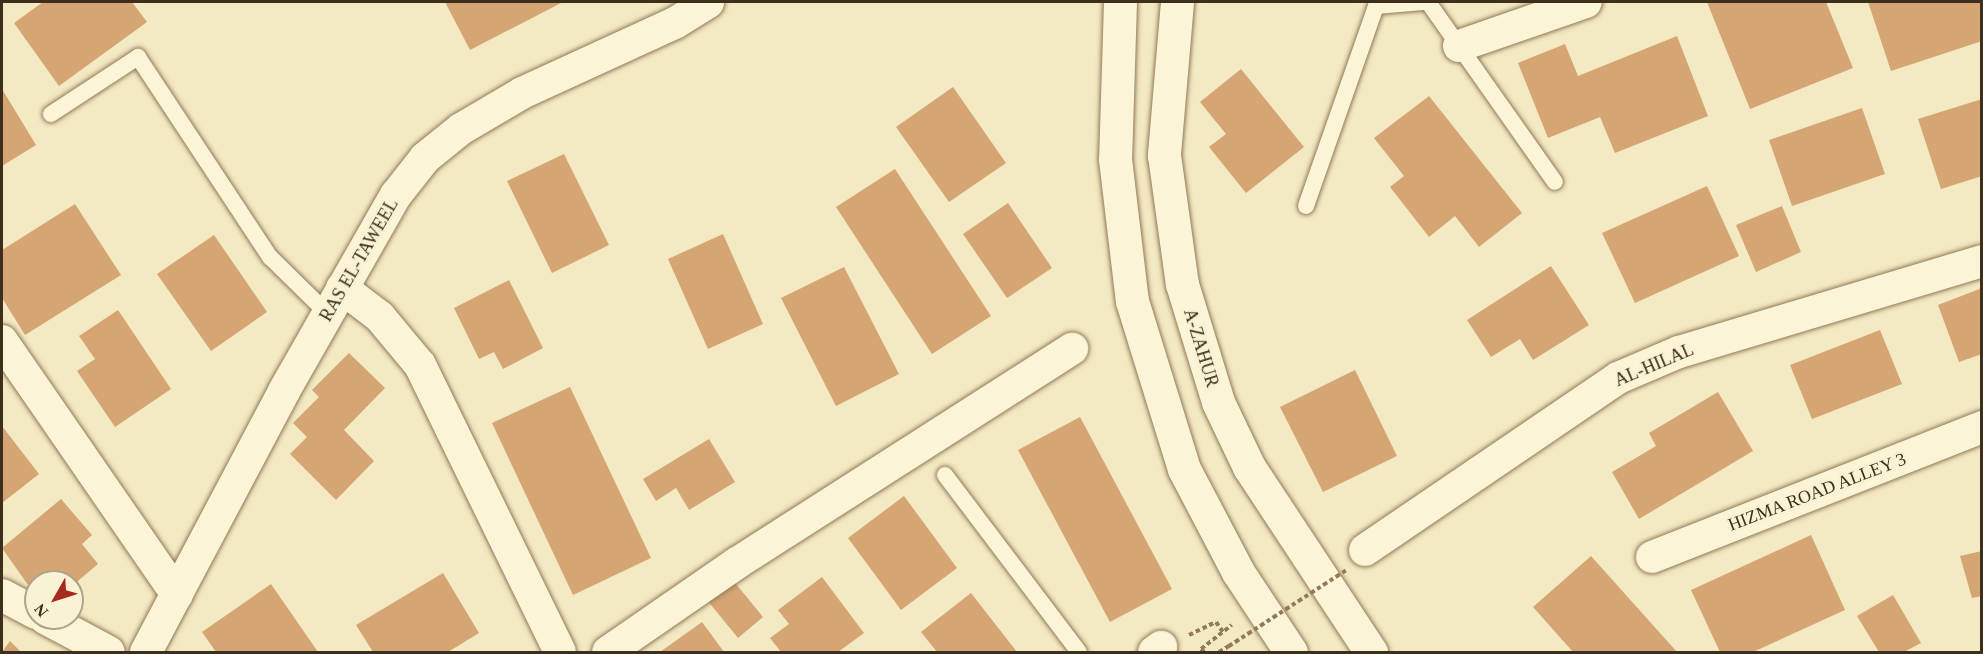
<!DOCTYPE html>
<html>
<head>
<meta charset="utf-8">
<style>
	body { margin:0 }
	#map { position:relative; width:1983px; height:654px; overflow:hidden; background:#f3e9c2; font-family:Georgia,serif }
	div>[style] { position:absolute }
	.building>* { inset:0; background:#d6a574 }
	.path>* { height:4px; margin-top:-2px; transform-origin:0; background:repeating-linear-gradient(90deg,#907a57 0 4.5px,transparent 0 7.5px) }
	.roads { filter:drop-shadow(0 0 2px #907a57) drop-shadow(0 0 2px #907a57) }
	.lane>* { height:16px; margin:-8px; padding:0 8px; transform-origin:8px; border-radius:8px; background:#fcf4d7 }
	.street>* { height:32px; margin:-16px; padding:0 16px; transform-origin:16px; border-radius:16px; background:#fcf4d7 }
	.secondary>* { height:33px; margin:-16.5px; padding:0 16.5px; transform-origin:16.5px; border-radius:16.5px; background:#fcf4d7 }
	.path-bridge>* { height:4px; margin-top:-2px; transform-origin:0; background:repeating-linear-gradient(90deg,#907a57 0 4.5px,transparent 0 7.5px) }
	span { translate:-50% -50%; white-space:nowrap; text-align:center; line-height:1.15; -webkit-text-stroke:6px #f9f2d3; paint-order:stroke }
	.street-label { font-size:18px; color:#3e2f1d }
	.frame { position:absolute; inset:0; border:3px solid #3e2f1d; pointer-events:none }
	.north { position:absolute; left:24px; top:570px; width:60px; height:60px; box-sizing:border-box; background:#f9f2d3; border:2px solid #aea48a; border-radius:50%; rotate:231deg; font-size:16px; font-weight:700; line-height:24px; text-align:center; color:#3e2f1d }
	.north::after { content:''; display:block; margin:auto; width:21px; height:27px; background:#a62a1f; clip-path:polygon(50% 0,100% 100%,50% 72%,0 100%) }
</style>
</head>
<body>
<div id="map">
	<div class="building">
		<div style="clip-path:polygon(43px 2px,132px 2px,147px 22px,59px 86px,14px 23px)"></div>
		<div style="clip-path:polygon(445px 2px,563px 2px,470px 50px)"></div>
		<div style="clip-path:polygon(1707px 2px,1826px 2px,1853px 68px,1750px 109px)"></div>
		<div style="clip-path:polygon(1868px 2px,1982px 2px,1982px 41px,1891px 71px)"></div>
		<div style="clip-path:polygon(1677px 36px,1708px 116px,1615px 153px,1600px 117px,1548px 138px,1518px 63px,1565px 44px,1578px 76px)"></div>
		<div style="clip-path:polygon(1241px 69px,1304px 147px,1246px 193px,1209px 147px,1226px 134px,1200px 102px)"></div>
		<div style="clip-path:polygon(953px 87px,1006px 163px,949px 202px,896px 127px)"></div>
		<div style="clip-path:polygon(2px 89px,36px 145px,2px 166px)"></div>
		<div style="clip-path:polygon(1429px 96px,1522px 213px,1479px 247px,1455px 216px,1429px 237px,1390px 187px,1404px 176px,1374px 138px)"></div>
		<div style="clip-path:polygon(1982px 99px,1982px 176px,1941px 189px,1918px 119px)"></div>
		<div style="clip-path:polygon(1862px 108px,1885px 174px,1792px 206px,1769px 140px)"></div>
		<div style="clip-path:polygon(564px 154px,609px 245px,552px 273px,507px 181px)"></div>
		<div style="clip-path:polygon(895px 169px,991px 316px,932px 354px,836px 207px)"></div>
		<div style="clip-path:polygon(1707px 186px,1739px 256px,1635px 303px,1602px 233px)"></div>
		<div style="clip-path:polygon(1008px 203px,1052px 268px,1007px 298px,963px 234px)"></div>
		<div style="clip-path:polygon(75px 204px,121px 275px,25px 335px,2px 298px,2px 250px)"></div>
		<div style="clip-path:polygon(1782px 206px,1801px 252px,1756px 272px,1736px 225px)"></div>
		<div style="clip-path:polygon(723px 234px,763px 324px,708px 349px,668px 259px)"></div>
		<div style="clip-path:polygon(214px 235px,267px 312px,211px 351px,157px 274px)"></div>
		<div style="clip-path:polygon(1551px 266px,1589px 325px,1533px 360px,1520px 339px,1491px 357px,1467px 320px)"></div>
		<div style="clip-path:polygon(844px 267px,899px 374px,836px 406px,781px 298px)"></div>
		<div style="clip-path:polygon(509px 280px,543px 348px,503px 369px,494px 352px,479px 359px,454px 308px)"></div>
		<div style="clip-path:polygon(1982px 288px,1982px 354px,1959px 362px,1938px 305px)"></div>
		<div style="clip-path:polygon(118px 310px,171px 389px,115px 427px,77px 371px,95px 359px,79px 336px)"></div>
		<div style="clip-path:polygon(1880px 330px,1902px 384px,1812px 419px,1790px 365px)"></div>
		<div style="clip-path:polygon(349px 353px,385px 388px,344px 430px,374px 461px,336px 500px,290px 454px,307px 437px,293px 423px,319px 397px,312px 390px)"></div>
		<div style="clip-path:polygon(1355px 370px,1397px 456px,1323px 492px,1280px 407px)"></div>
		<div style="clip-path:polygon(570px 387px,651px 558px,573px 595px,492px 423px)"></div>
		<div style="clip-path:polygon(1718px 392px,1753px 451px,1639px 519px,1612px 472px,1656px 446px,1649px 433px)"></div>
		<div style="clip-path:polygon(1080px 417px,1172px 589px,1110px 622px,1018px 450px)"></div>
		<div style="clip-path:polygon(2px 426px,39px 474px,2px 503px)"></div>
		<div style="clip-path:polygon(709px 439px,735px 482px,689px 510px,676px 488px,656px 501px,643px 479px)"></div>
		<div style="clip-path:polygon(904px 496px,957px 568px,901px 610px,848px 538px)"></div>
		<div style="clip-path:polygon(61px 499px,92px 535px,82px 544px,98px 564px,72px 586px,36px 578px,28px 585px,2px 548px)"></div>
		<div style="clip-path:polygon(1811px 535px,1845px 610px,1753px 652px,1720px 652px,1691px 590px)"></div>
		<div style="clip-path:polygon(1982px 551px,1982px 596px,1972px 598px,1960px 556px)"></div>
		<div style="clip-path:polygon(1591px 556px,1677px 652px,1573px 652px,1533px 607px)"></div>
		<div style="clip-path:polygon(443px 573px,479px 633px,448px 652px,373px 652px,356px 625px)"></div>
		<div style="clip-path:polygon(822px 577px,864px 633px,838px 652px,781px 652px,770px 638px,789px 624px,778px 610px)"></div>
		<div style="clip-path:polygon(732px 579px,763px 617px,738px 638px,707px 600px)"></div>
		<div style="clip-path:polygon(271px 584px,318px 652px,216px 652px,202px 632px)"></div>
		<div style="clip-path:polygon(971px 593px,1017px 652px,937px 652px,921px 632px)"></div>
		<div style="clip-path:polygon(1893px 595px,1921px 643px,1904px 652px,1879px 652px,1857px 616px)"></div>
		<div style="clip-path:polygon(702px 622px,724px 652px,660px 652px)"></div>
		<div style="clip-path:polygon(10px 641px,21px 652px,2px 652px)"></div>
	</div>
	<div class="path">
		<div style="left:1189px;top:635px;width:30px;rotate:-26deg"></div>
		<div style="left:1216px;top:622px;width:12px;rotate:55deg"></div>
		<div style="left:1204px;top:652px;width:4px;rotate:-135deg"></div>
		<div style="left:1201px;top:649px;width:39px;rotate:-38deg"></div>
		<div style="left:1219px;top:652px;width:12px;rotate:-31deg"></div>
	</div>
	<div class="roads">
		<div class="lane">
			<div style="left:1428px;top:2px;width:220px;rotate:54.8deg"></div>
			<div style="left:51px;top:114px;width:104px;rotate:-33.2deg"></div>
			<div style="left:138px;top:57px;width:240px;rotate:56.6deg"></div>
			<div style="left:270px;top:257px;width:81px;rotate:44.5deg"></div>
			<div style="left:1306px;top:206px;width:212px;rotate:-70.7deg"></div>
			<div style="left:1376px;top:6px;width:47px;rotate:-4.9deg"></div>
			<div style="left:945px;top:475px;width:222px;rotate:52.9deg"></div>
		</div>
		<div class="street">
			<div style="left:1459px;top:46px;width:134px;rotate:-19.1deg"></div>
			<div style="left:342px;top:288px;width:48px;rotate:37.3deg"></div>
			<div style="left:380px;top:317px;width:62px;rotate:50.2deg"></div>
			<div style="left:420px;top:365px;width:319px;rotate:64deg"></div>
			<div style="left:2px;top:341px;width:308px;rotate:55.4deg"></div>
			<div style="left:1365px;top:550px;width:306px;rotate:-34.2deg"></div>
			<div style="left:1618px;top:378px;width:66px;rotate:-23.1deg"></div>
			<div style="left:1679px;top:352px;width:316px;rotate:-16.7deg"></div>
			<div style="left:1652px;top:557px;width:355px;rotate:-21.5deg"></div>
			<div style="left:2px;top:595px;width:38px;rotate:28deg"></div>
			<div style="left:45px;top:618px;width:72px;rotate:28deg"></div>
			<div style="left:146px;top:652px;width:295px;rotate:-62.1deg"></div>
			<div style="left:284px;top:391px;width:226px;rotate:-60.3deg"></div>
			<div style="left:396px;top:195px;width:47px;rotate:-51.9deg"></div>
			<div style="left:425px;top:158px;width:46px;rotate:-38.9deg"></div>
			<div style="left:461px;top:129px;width:71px;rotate:-30.5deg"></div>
			<div style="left:522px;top:93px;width:168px;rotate:-24.6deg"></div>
			<div style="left:675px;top:23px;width:39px;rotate:-32deg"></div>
			<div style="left:608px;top:652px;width:157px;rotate:-34.6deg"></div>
			<div style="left:737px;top:563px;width:398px;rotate:-32.6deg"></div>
			<div style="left:1154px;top:652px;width:9px;rotate:-36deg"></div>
		</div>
		<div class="secondary">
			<div style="left:1120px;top:2px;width:157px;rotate:91.8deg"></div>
			<div style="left:1115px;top:159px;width:143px;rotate:83.2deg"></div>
			<div style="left:1132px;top:301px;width:176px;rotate:72.8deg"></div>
			<div style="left:1184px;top:469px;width:116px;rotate:62.3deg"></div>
			<div style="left:1238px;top:572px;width:96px;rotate:56.5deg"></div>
			<div style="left:1177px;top:2px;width:154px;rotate:94.9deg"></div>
			<div style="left:1164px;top:155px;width:130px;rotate:82.1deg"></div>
			<div style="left:1182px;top:284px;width:123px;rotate:73deg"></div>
			<div style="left:1218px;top:402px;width:72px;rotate:64.5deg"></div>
			<div style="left:1249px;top:467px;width:222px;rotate:56.6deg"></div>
		</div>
	</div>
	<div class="path-bridge">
		<div style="left:1229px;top:646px;width:142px;rotate:-32.9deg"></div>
	</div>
	<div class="street-label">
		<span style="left:359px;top:260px;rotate:-60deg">RAS EL-TAWEEL</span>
		<span style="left:1201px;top:348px;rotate:73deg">A-ZAHUR</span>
		<span style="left:1654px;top:365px;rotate:-23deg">AL-HILAL</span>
		<span style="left:1817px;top:492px;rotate:-21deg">HIZMA ROAD ALLEY 3</span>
	</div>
	<div class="frame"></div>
	<div class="north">N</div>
</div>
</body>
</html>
